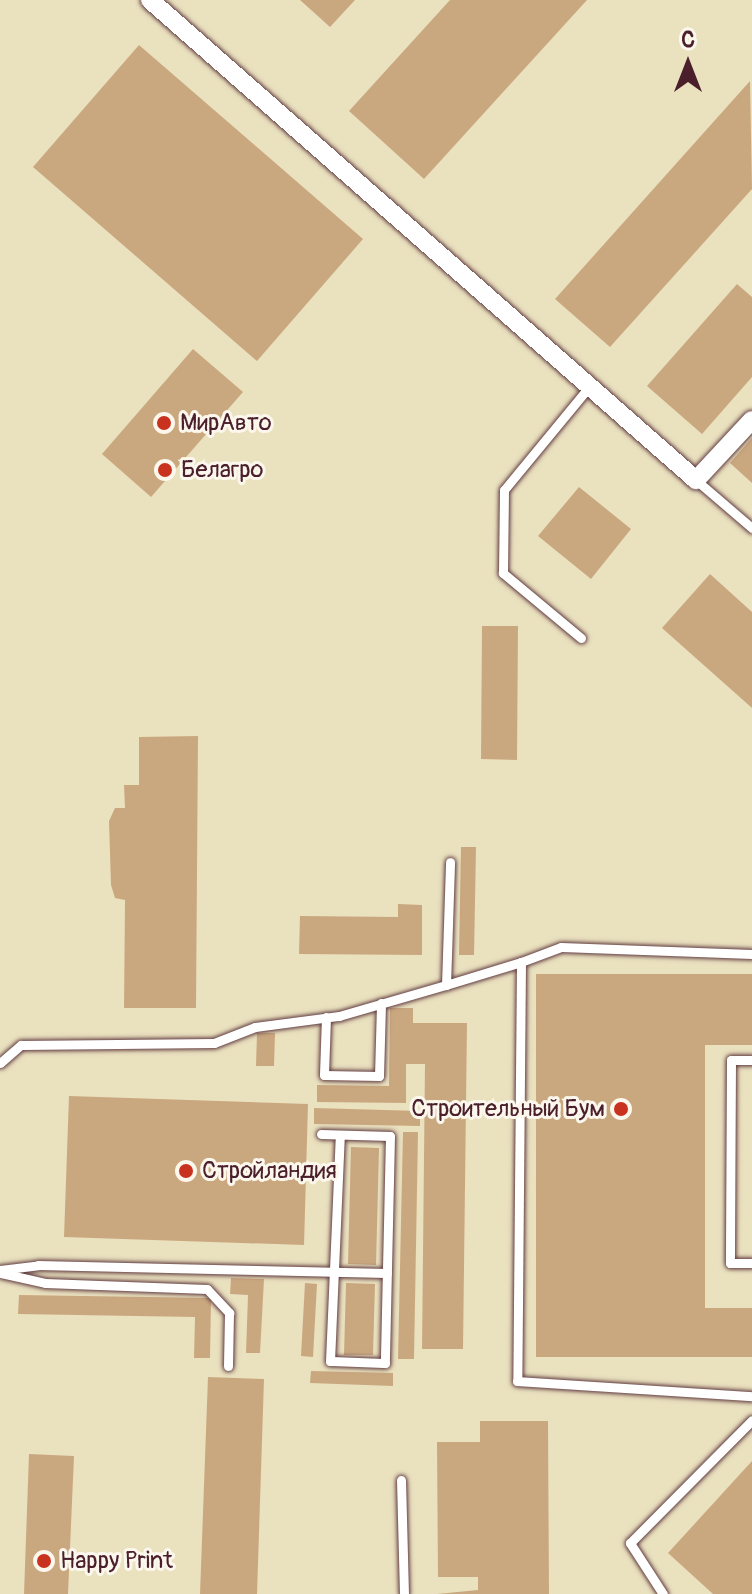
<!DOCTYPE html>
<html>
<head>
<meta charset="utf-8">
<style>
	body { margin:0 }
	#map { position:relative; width:752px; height:1594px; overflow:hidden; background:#eae1bf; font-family:Pangolin,sans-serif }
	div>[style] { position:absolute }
	.building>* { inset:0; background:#caa87f }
	.roads { filter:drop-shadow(0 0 2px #623c41) drop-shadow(0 0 2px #623c41) }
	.lane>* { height:9px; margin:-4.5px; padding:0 4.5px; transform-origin:4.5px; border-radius:4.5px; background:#fff }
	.street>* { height:18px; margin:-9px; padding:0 9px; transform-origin:9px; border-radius:9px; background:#fff }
	.dots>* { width:22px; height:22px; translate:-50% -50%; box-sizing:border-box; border:4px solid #fbf7ec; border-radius:50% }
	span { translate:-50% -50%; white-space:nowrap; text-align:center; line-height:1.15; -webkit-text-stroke:6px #fbf7ec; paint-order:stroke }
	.poi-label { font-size:24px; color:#4a1f2b }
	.left { translate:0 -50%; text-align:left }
	.right { translate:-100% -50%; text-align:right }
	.north { position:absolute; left:648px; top:24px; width:80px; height:80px; -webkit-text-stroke:6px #fbf7ec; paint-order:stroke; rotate:0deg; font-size:22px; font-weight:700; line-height:32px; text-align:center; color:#4a1f2b }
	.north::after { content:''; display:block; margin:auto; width:28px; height:36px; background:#4a1f2b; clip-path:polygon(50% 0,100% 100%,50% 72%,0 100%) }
</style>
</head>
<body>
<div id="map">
	<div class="building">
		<div style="clip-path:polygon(300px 0,355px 0,330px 27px)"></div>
		<div style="clip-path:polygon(450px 0,587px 0,424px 179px,349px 111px)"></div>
		<div style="clip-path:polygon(139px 45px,363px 239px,257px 361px,33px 167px)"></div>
		<div style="clip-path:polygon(750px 81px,752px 189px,610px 347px,555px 299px)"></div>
		<div style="clip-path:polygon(737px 284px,752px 297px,752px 377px,702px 434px,647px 386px)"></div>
		<div style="clip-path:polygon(193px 349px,243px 392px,151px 497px,102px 454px)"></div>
		<div style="clip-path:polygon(752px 438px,752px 483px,730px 463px)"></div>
		<div style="clip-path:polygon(579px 487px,631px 529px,591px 579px,538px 536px)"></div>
		<div style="clip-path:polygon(710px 574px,752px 612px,752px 708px,662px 628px)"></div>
		<div style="clip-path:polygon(482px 626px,518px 626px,517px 760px,481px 759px)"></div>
		<div style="clip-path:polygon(198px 736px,196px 1008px,124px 1008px,125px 900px,115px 898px,111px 885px,109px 821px,115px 808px,125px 808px,124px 785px,139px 785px,139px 737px)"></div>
		<div style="clip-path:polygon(461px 847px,476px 847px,474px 955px,459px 955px)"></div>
		<div style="clip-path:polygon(398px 904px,422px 905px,422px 955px,299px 954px,300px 916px,398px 917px)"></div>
		<div style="clip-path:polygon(536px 974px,752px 974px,752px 1045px,705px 1045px,705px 1308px,752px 1308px,752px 1357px,536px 1357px)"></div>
		<div style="clip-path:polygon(390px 1008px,413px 1008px,413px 1023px,467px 1023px,463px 1349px,422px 1349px,425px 1064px,406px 1064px,406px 1103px,317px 1102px,317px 1085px,389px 1086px)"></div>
		<div style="clip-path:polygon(257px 1033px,275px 1033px,274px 1066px,256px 1066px)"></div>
		<div style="clip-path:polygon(69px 1096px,308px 1104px,304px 1245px,64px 1237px)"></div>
		<div style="clip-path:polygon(314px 1108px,420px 1111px,420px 1126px,314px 1124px)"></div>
		<div style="clip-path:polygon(403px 1132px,418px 1132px,414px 1359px,398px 1359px)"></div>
		<div style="clip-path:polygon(351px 1147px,379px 1148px,376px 1265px,348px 1264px)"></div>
		<div style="clip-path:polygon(231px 1278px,264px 1279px,260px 1353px,246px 1353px,248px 1295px,230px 1294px)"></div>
		<div style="clip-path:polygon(305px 1283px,317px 1284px,313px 1357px,301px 1356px)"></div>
		<div style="clip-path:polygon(346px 1283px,375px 1284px,373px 1355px,344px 1355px)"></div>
		<div style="clip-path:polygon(19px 1295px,211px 1298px,210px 1358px,194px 1358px,195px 1317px,18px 1314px)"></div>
		<div style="clip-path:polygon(311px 1371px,393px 1373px,393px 1386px,310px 1383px)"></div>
		<div style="clip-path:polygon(208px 1377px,264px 1379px,257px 1594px,200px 1594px)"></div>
		<div style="clip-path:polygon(480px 1421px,548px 1421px,549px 1594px,437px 1594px,478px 1590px,478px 1577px,438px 1577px,437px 1442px,480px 1442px)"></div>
		<div style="clip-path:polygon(29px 1454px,74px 1456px,68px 1594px,24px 1594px)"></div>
		<div style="clip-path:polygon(752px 1461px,752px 1594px,713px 1594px,668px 1553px)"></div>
	</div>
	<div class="roads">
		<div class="lane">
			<div style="left:696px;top:480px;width:74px;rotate:40.6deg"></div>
			<div style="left:581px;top:638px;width:102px;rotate:-140.2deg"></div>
			<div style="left:503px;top:573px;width:83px;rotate:-89.3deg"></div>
			<div style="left:504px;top:490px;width:132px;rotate:-50.5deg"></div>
			<div style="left:752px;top:954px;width:191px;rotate:-177.9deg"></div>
			<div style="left:561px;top:947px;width:43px;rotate:159.4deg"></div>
			<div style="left:521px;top:962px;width:419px;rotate:90.5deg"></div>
			<div style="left:517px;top:1381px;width:235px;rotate:3.7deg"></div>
			<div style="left:446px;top:985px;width:78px;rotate:-17deg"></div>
			<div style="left:326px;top:1017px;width:58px;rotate:92deg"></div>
			<div style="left:324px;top:1075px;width:55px;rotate:1deg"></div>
			<div style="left:379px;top:1076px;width:73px;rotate:-88.4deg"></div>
			<div style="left:752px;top:1060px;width:21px;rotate:180deg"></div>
			<div style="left:731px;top:1060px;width:203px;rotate:90.3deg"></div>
			<div style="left:730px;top:1263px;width:22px"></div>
			<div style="left:0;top:1063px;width:28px;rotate:-41deg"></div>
			<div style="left:21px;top:1045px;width:193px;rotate:-0.6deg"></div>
			<div style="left:214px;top:1043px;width:44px;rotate:-21.3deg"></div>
			<div style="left:255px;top:1027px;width:85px;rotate:-7.5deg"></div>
			<div style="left:339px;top:1016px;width:111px;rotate:-16.2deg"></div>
			<div style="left:446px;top:985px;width:123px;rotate:-88.1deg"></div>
			<div style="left:321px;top:1134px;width:69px;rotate:1.7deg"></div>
			<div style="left:390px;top:1136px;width:227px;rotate:91.3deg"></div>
			<div style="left:385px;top:1363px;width:55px;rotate:-177.9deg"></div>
			<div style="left:330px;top:1361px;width:226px;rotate:-87.5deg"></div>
			<div style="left:0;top:1270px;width:38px;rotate:-7deg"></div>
			<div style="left:38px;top:1265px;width:349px;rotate:1.3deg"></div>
			<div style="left:1px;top:1273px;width:45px;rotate:12.8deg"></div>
			<div style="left:45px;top:1283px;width:162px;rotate:2.1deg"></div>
			<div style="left:207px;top:1289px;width:33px;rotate:47deg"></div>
			<div style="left:229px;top:1313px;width:53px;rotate:91.1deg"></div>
			<div style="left:401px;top:1480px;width:114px;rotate:88.5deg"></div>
			<div style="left:663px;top:1594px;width:61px;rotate:-122.9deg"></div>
			<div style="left:630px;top:1543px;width:173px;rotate:-45.2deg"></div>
		</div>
		<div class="street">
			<div style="left:150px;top:0;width:727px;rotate:41.32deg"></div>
			<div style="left:696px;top:480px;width:82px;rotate:-47deg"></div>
		</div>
	</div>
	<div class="dots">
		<div style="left:164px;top:423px;background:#c8321e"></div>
		<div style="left:165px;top:470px;background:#c8321e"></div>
		<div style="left:621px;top:1109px;background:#c8321e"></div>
		<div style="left:186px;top:1171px;background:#c8321e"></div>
		<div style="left:44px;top:1561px;background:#c8321e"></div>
	</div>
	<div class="poi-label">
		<span class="left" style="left:180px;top:423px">МирАвто</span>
		<span class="left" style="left:181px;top:470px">Белагро</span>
		<span class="right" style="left:605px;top:1109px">Строительный Бум</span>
		<span class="left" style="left:202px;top:1171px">Стройландия</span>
		<span class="left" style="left:60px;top:1561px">Happy Print</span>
	</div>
	<div class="north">С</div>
</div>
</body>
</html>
